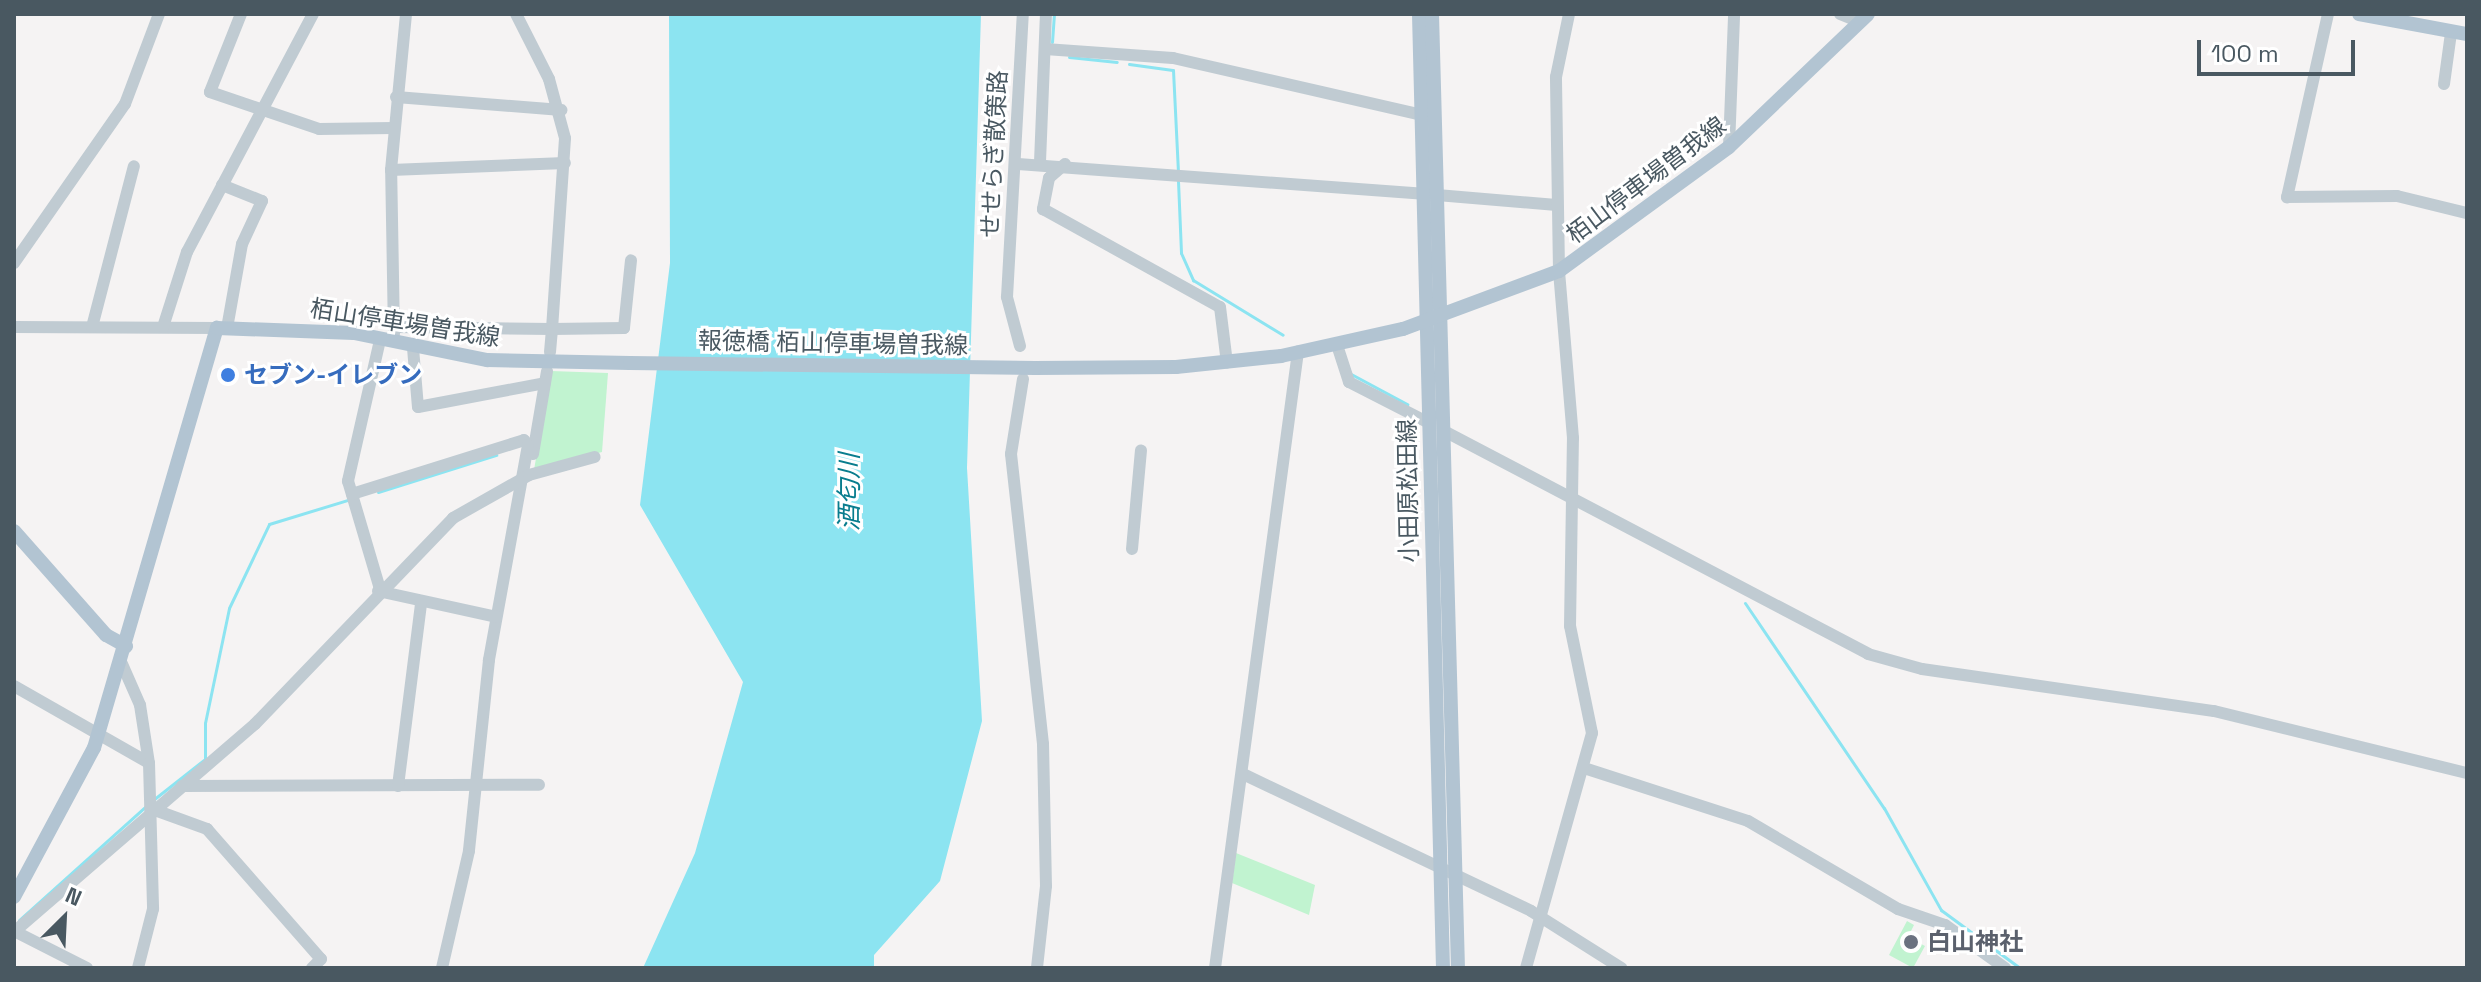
<!DOCTYPE html>
<html>
<head>
<meta charset="utf-8">
<style>
	body { margin:0 }
	#map { position:relative; width:2481px; height:982px; overflow:hidden; background:#f5f3f3; font-family:"Space Grotesk","Noto Sans JP",sans-serif }
	div>[style] { position:absolute }
	.green>* { inset:0; background:#c1f3d0 }
	.water>* { inset:0; background:#8ce4f1 }
	.stream>* { height:3px; margin:-1.5px; padding:0 1.5px; transform-origin:1.5px; border-radius:1.5px; background:#8ce4f1 }
	.minor>* { height:12px; margin:-6px; padding:0 6px; transform-origin:6px; border-radius:6px; background:#c0cbd2 }
	.major>* { height:14px; margin:-7px; padding:0 7px; transform-origin:7px; border-radius:7px; background:#b2c4d2 }
	.major-bridge>* { height:14px; margin:-7px; padding:0 7px; transform-origin:7px; border-radius:7px; background:#b2c4d2 }
	.dots>* { width:22px; height:22px; translate:-50% -50%; box-sizing:border-box; border:4px solid #fff; border-radius:50% }
	span { translate:-50% -50%; white-space:nowrap; text-align:center; line-height:1.15; -webkit-text-stroke:6px #fff; paint-order:stroke }
	.street-label { font-size:24px; color:#495861 }
	.shop-label { font-size:24px; color:#366cbe; font-weight:700 }
	.left { translate:0 -50%; text-align:left }
	.worship-label { font-size:24px; color:#5b616d; font-weight:700 }
	.water-label { font-size:26px; color:#087d8e; font-style:italic }
	.frame { position:absolute; inset:0; border:16px solid #495861; pointer-events:none }
	.north { position:absolute; left:24px; top:878px; width:80px; height:80px; -webkit-text-stroke:6px #fff; paint-order:stroke; rotate:24deg; font-size:22px; font-weight:700; line-height:32px; text-align:center; color:#495861 }
	.north::after { content:''; display:block; margin:auto; width:28px; height:36px; background:#495861; clip-path:polygon(50% 0,100% 100%,50% 72%,0 100%) }
	.scale { position:absolute; left:2197px; top:40px; width:158px; height:36px; box-sizing:border-box; border:4px solid #495861; border-top:0; padding-left:10px; font-size:24px; line-height:28px; white-space:nowrap; color:#495861; -webkit-text-stroke:6px #fff; paint-order:stroke }
</style>
</head>
<body>
<div id="map">
	<div class="green">
		<div style="clip-path:polygon(551px 371px,608px 373px,602px 452px,534px 470px)"></div>
		<div style="clip-path:polygon(1236px 853px,1315px 885px,1309px 915px,1232px 883px)"></div>
		<div style="clip-path:polygon(1907px 921px,1914px 925px,1908px 937px,1925px 946px,1913px 968px,1889px 955px)"></div>
	</div>
	<div class="water">
		<div style="clip-path:polygon(669px 14px,981px 14px,967px 468px,982px 721px,940px 881px,874px 955px,874px 968px,643px 968px,695px 853px,743px 682px,640px 505px,670px 263px)"></div>
	</div>
	<div class="stream">
		<div style="left:1052px;top:42px;width:28px;rotate:-86deg"></div>
		<div style="left:1069px;top:57px;width:48px;rotate:5.9deg"></div>
		<div style="left:1129px;top:64px;width:44px;rotate:7.8deg"></div>
		<div style="left:1173px;top:70px;width:104px;rotate:87.2deg"></div>
		<div style="left:1178px;top:181px;width:72px;rotate:87.6deg"></div>
		<div style="left:1181px;top:253px;width:30px;rotate:66deg"></div>
		<div style="left:1193px;top:280px;width:105px;rotate:31.4deg"></div>
		<div style="left:1351px;top:374px;width:64px;rotate:28.2deg"></div>
		<div style="left:378px;top:492px;width:124px;rotate:-17.4deg"></div>
		<div style="left:1745px;top:603px;width:248px;rotate:55.9deg"></div>
		<div style="left:1884px;top:808px;width:117px;rotate:60.8deg"></div>
		<div style="left:1941px;top:910px;width:98px;rotate:36.3deg"></div>
		<div style="left:153px;top:800px;width:66px;rotate:-38.3deg"></div>
		<div style="left:205px;top:759px;width:36px;rotate:-90deg"></div>
		<div style="left:205px;top:723px;width:117px;rotate:-78.2deg"></div>
		<div style="left:229px;top:608px;width:93px;rotate:-64.5deg"></div>
		<div style="left:269px;top:524px;width:86px;rotate:-17deg"></div>
		<div style="left:19px;top:920px;width:172px;rotate:-41.9deg"></div>
	</div>
	<div class="minor">
		<div style="left:241px;top:14px;width:84px;rotate:111.7deg"></div>
		<div style="left:210px;top:92px;width:115px;rotate:18.7deg"></div>
		<div style="left:319px;top:129px;width:74px;rotate:-0.8deg"></div>
		<div style="left:1840px;top:14px;width:22px;rotate:22deg"></div>
		<div style="left:2328px;top:14px;width:188px;rotate:102.6deg"></div>
		<div style="left:2287px;top:197px;width:110px;rotate:-0.5deg"></div>
		<div style="left:2397px;top:196px;width:72px;rotate:13.7deg"></div>
		<div style="left:1045px;top:49px;width:128px;rotate:4deg"></div>
		<div style="left:1173px;top:58px;width:255px;rotate:12.9deg"></div>
		<div style="left:2444px;top:84px;width:51px;rotate:-82.2deg"></div>
		<div style="left:396px;top:97px;width:166px;rotate:4.5deg"></div>
		<div style="left:1729px;top:147px;width:133px;rotate:-87.8deg"></div>
		<div style="left:1040px;top:162px;width:148px;rotate:-87.7deg"></div>
		<div style="left:1018px;top:164px;width:406px;rotate:4.2deg"></div>
		<div style="left:1065px;top:164px;width:21px;rotate:139deg"></div>
		<div style="left:1049px;top:178px;width:32px;rotate:101deg"></div>
		<div style="left:1043px;top:209px;width:202px;rotate:29deg"></div>
		<div style="left:1220px;top:307px;width:56px;rotate:82.9deg"></div>
		<div style="left:391px;top:170px;width:174px;rotate:-2.3deg"></div>
		<div style="left:222px;top:185px;width:43px;rotate:21.8deg"></div>
		<div style="left:262px;top:201px;width:47px;rotate:114.9deg"></div>
		<div style="left:242px;top:244px;width:85px;rotate:100.1deg"></div>
		<div style="left:1437px;top:195px;width:120px;rotate:4.8deg"></div>
		<div style="left:14px;top:263px;width:194px;rotate:-55.1deg"></div>
		<div style="left:125px;top:104px;width:96px;rotate:-69.3deg"></div>
		<div style="left:14px;top:327px;width:203px;rotate:0.3deg"></div>
		<div style="left:92px;top:327px;width:166px;rotate:-75.4deg"></div>
		<div style="left:163px;top:327px;width:79px;rotate:-72.3deg"></div>
		<div style="left:187px;top:252px;width:269px;rotate:-62.1deg"></div>
		<div style="left:394px;top:327px;width:158px;rotate:0.7deg"></div>
		<div style="left:552px;top:329px;width:191px;rotate:-86.1deg"></div>
		<div style="left:565px;top:138px;width:61px;rotate:-105.2deg"></div>
		<div style="left:549px;top:79px;width:73px;rotate:-116.9deg"></div>
		<div style="left:394px;top:334px;width:164px;rotate:-91deg"></div>
		<div style="left:391px;top:170px;width:157px;rotate:-84.5deg"></div>
		<div style="left:380px;top:340px;width:145px;rotate:102.8deg"></div>
		<div style="left:348px;top:481px;width:113px;rotate:73.5deg"></div>
		<div style="left:1337px;top:345px;width:39px;rotate:72deg"></div>
		<div style="left:1349px;top:382px;width:90px;rotate:27.1deg"></div>
		<div style="left:1020px;top:346px;width:51px;rotate:-104.9deg"></div>
		<div style="left:1007px;top:297px;width:283px;rotate:-86.8deg"></div>
		<div style="left:413px;top:348px;width:59px;rotate:85.2deg"></div>
		<div style="left:418px;top:407px;width:129px;rotate:-10.7deg"></div>
		<div style="left:550px;top:352px;width:23px;rotate:-85deg"></div>
		<div style="left:552px;top:329px;width:72px;rotate:-0.8deg"></div>
		<div style="left:624px;top:328px;width:68px;rotate:-84.1deg"></div>
		<div style="left:1023px;top:379px;width:76px;rotate:99.1deg"></div>
		<div style="left:1011px;top:454px;width:292px;rotate:83.7deg"></div>
		<div style="left:1043px;top:744px;width:142px;rotate:88.8deg"></div>
		<div style="left:1046px;top:886px;width:82px;rotate:96.3deg"></div>
		<div style="left:1444px;top:431px;width:479px;rotate:27.7deg"></div>
		<div style="left:1868px;top:654px;width:56px;rotate:15.5deg"></div>
		<div style="left:1922px;top:669px;width:295px;rotate:8.2deg"></div>
		<div style="left:2214px;top:711px;width:260px;rotate:13.8deg"></div>
		<div style="left:533px;top:454px;width:84px;rotate:-80.4deg"></div>
		<div style="left:352px;top:494px;width:180px;rotate:-17.4deg"></div>
		<div style="left:524px;top:440px;width:6px;rotate:51deg"></div>
		<div style="left:528px;top:445px;width:219px;rotate:100.3deg"></div>
		<div style="left:489px;top:660px;width:192px;rotate:96deg"></div>
		<div style="left:469px;top:851px;width:120px;rotate:103deg"></div>
		<div style="left:1132px;top:549px;width:99px;rotate:-84.8deg"></div>
		<div style="left:378px;top:591px;width:121px;rotate:12.4deg"></div>
		<div style="left:122px;top:664px;width:45px;rotate:66.3deg"></div>
		<div style="left:140px;top:705px;width:59px;rotate:81.2deg"></div>
		<div style="left:14px;top:686px;width:155px;rotate:29.7deg"></div>
		<div style="left:149px;top:763px;width:146px;rotate:88.4deg"></div>
		<div style="left:153px;top:909px;width:61px;rotate:104.3deg"></div>
		<div style="left:1584px;top:768px;width:172px;rotate:17.9deg"></div>
		<div style="left:1748px;top:821px;width:174px;rotate:30.4deg"></div>
		<div style="left:1898px;top:909px;width:50px;rotate:18.8deg"></div>
		<div style="left:1945px;top:925px;width:74px;rotate:35.6deg"></div>
		<div style="left:1243px;top:774px;width:319px;rotate:25.4deg"></div>
		<div style="left:1531px;top:911px;width:107px;rotate:32.3deg"></div>
		<div style="left:182px;top:786px;width:357px;rotate:-0.2deg"></div>
		<div style="left:398px;top:786px;width:182px;rotate:-82.8deg"></div>
		<div style="left:152px;top:809px;width:59px;rotate:20deg"></div>
		<div style="left:207px;top:829px;width:173px;rotate:48.8deg"></div>
		<div style="left:321px;top:959px;width:13px;rotate:135deg"></div>
		<div style="left:14px;top:931px;width:82px;rotate:26.9deg"></div>
		<div style="left:14px;top:932px;width:318px;rotate:-40.8deg"></div>
		<div style="left:255px;top:724px;width:286px;rotate:-46.1deg"></div>
		<div style="left:453px;top:518px;width:87px;rotate:-29.5deg"></div>
		<div style="left:529px;top:475px;width:68px;rotate:-15.3deg"></div>
		<div style="left:1215px;top:968px;width:622px;rotate:-82.33deg"></div>
		<div style="left:1526px;top:968px;width:244px;rotate:-74.3deg"></div>
		<div style="left:1592px;top:733px;width:109px;rotate:-101.6deg"></div>
		<div style="left:1570px;top:626px;width:188px;rotate:-89.1deg"></div>
		<div style="left:1573px;top:438px;width:168px;rotate:-94.8deg"></div>
		<div style="left:1559px;top:271px;width:194px;rotate:-90.9deg"></div>
		<div style="left:1556px;top:77px;width:64px;rotate:-78.3deg"></div>
	</div>
	<div class="major">
		<div style="left:1419px;top:14px;width:954px;rotate:88.56deg"></div>
		<div style="left:1432px;top:14px;width:954px;rotate:88.44deg"></div>
		<div style="left:2359px;top:14px;width:110px;rotate:10.5deg"></div>
		<div style="left:1035px;top:368px;width:141px;rotate:-0.4deg"></div>
		<div style="left:1176px;top:367px;width:106px;rotate:-6deg"></div>
		<div style="left:1281px;top:356px;width:125px;rotate:-12.5deg"></div>
		<div style="left:1403px;top:329px;width:166px;rotate:-20.4deg"></div>
		<div style="left:1559px;top:271px;width:210px;rotate:-36.1deg"></div>
		<div style="left:1729px;top:147px;width:192px;rotate:-43.7deg"></div>
		<div style="left:14px;top:531px;width:139px;rotate:48.5deg"></div>
		<div style="left:106px;top:635px;width:23px;rotate:29deg"></div>
		<div style="left:14px;top:897px;width:169px;rotate:-61.8deg"></div>
		<div style="left:94px;top:748px;width:438px;rotate:-73.7deg"></div>
		<div style="left:217px;top:328px;width:137px;rotate:2.1deg"></div>
		<div style="left:354px;top:333px;width:136px;rotate:11.5deg"></div>
		<div style="left:487px;top:360px;width:143px;rotate:1.2deg"></div>
	</div>
	<div class="major-bridge">
		<div style="left:630px;top:363px;width:405px;rotate:0.7deg"></div>
	</div>
	<div class="dots">
		<div style="left:228px;top:375px;background:#3f7fe0"></div>
		<div style="left:1911px;top:942px;background:#6b7280"></div>
	</div>
	<div class="street-label">
		<span style="left:994px;top:154px;rotate:-87deg">せせらぎ散策路</span>
		<span style="left:1646px;top:180px;rotate:-37deg">栢山停車場曽我線</span>
		<span style="left:405px;top:323px;rotate:9deg">栢山停車場曽我線</span>
		<span style="left:833px;top:343px;rotate:1deg">報徳橋 栢山停車場曽我線</span>
		<span style="left:1408px;top:491px;rotate:-91deg">小田原松田線</span>
	</div>
	<div class="shop-label">
		<span class="left" style="left:244px;top:375px">セブン-イレブン</span>
	</div>
	<div class="worship-label">
		<span class="left" style="left:1927px;top:942px">白山神社</span>
	</div>
	<div class="water-label">
		<span style="left:850px;top:492px;rotate:-90deg">酒匂川</span>
	</div>
	<div class="frame"></div>
	<div class="north">N</div>
	<div class="scale">100 m</div>
</div>
</body>
</html>
